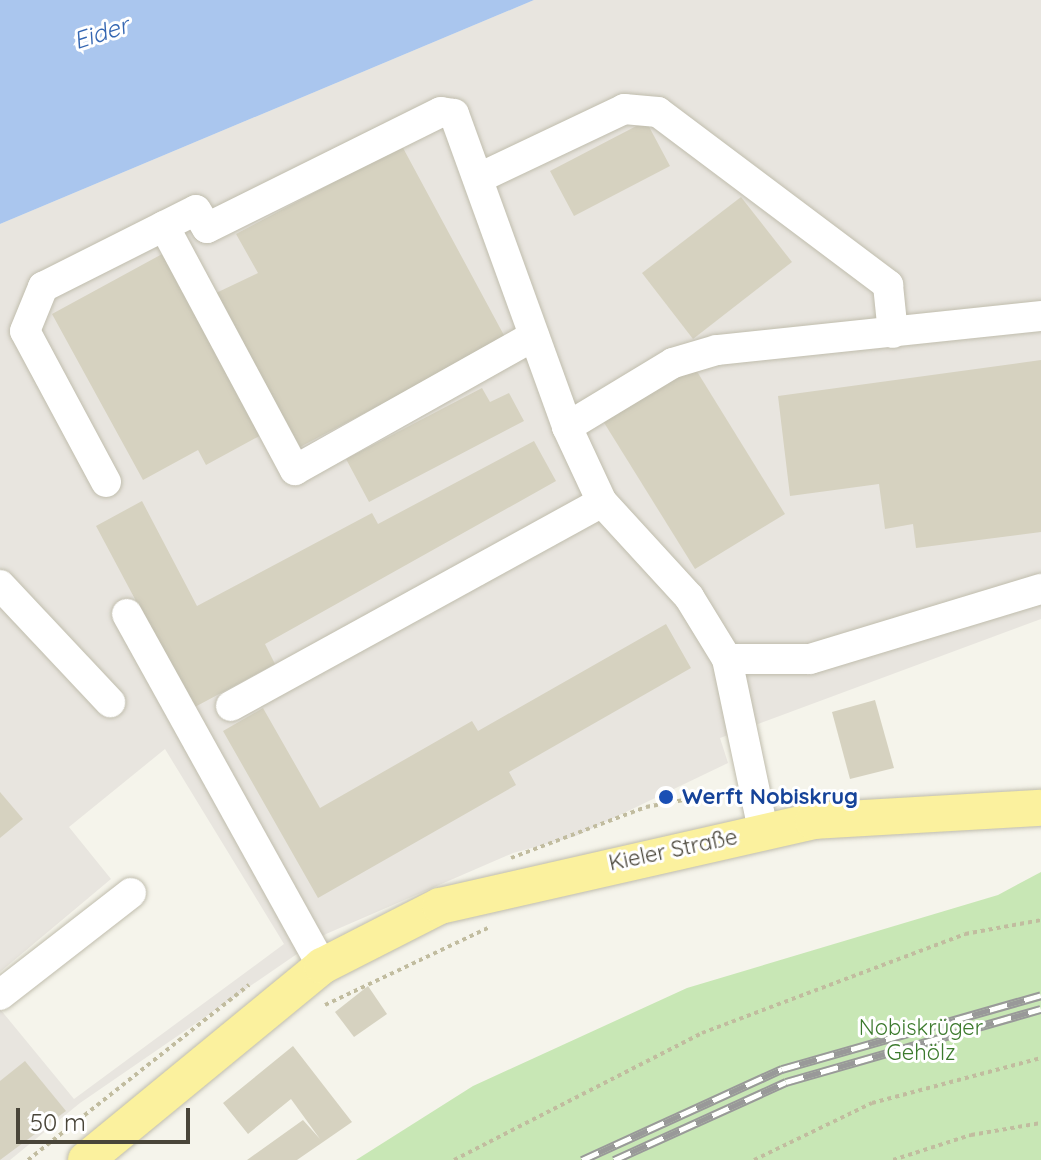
<!DOCTYPE html>
<html>
<head>
<meta charset="utf-8">
<style>
	body { margin:0 }
	#map { position:relative; width:1041px; height:1160px; overflow:hidden; background:#f5f4eb; font-family:Quicksand,sans-serif }
	div>[style] { position:absolute }
	.industrial>* { inset:0; background:#e8e5df }
	.green>* { inset:0; background:#c8e7b5 }
	.water>* { inset:0; background:#aac6ee }
	.building>* { inset:0; background:#d6d2c0 }
	.path>* { height:4px; margin-top:-2px; transform-origin:0; background:repeating-linear-gradient(90deg,#c1bc9f 0 4px,transparent 0 8px) }
	.roads { filter:drop-shadow(0 0 2px #c0bdad) drop-shadow(0 0 2px #c0bdad) }
	.minor>* { height:30px; margin:-15px; padding:0 15px; transform-origin:15px; border-radius:15px; background:#fff }
	.major>* { height:36px; margin:-18px; padding:0 18px; transform-origin:18px; border-radius:18px; background:#fbf19e }
	.rail>* { height:9px; margin-top:-4.5px; transform-origin:0; background:repeating-linear-gradient(90deg,#fff 0 18px,#999 0 36px); box-sizing:border-box; border-block:2px solid #999 }
	.dots>* { width:22px; height:22px; translate:-50% -50%; box-sizing:border-box; border:4px solid #fff; border-radius:50% }
	span { translate:-50% -50%; white-space:nowrap; text-align:center; line-height:1.15; -webkit-text-stroke:6px #fff; paint-order:stroke }
	.transit-label { font-size:22px; color:#164399; font-weight:700 }
	.left { translate:0 -50%; text-align:left }
	.street-label { font-size:22px; color:#494539 }
	.park-label { font-size:22px; color:#3c7a2d }
	.water-label { font-size:24px; color:#3466b2; font-style:italic }
	.scale { position:absolute; left:16px; top:1108px; width:174px; height:36px; box-sizing:border-box; border:4px solid #494539; border-top:0; padding-left:10px; font-size:24px; line-height:28px; white-space:nowrap; color:#494539; -webkit-text-stroke:6px #fff; paint-order:stroke }
</style>
</head>
<body>
<div id="map">
	<div class="industrial">
		<div style="clip-path:polygon(534px 0,1041px 0,1041px 619px,720px 738px,728px 763px,576px 836px,513px 853px,326px 934px,80px 1103px,10px 1160px,0 1160px,0 1009px,74px 1099px,284px 944px,165px 749px,69px 827px,111px 879px,0 972px,0 224px)"></div>
	</div>
	<div class="green">
		<div style="clip-path:polygon(1041px 872px,1041px 1160px,356px 1160px,473px 1086px,687px 988px,998px 895px)"></div>
	</div>
	<div class="water">
		<div style="clip-path:polygon(0 0,534px 0,0 224px)"></div>
	</div>
	<div class="building">
		<div style="clip-path:polygon(646px 121px,670px 166px,574px 216px,550px 171px)"></div>
		<div style="clip-path:polygon(402px 146px,506px 339px,300px 447px,216px 293px,258px 273px,236px 234px)"></div>
		<div style="clip-path:polygon(741px 197px,792px 262px,693px 339px,642px 273px)"></div>
		<div style="clip-path:polygon(164px 253px,263px 434px,206px 465px,198px 450px,143px 480px,52px 314px)"></div>
		<div style="clip-path:polygon(1041px 360px,1041px 532px,916px 548px,913px 524px,885px 529px,879px 484px,790px 496px,778px 396px)"></div>
		<div style="clip-path:polygon(693px 365px,785px 514px,695px 569px,603px 421px)"></div>
		<div style="clip-path:polygon(482px 388px,490px 402px,509px 393px,524px 421px,369px 502px,346px 459px)"></div>
		<div style="clip-path:polygon(534px 441px,556px 481px,265px 644px,275px 664px,193px 708px,96px 526px,142px 501px,197px 606px,372px 513px,378px 524px)"></div>
		<div style="clip-path:polygon(666px 624px,691px 668px,509px 772px,516px 785px,318px 898px,223px 731px,263px 708px,320px 808px,472px 721px,478px 731px)"></div>
		<div style="clip-path:polygon(875px 700px,894px 768px,850px 779px,832px 712px)"></div>
		<div style="clip-path:polygon(0 792px,23px 819px,0 838px)"></div>
		<div style="clip-path:polygon(368px 986px,387px 1014px,354px 1037px,335px 1012px)"></div>
		<div style="clip-path:polygon(293px 1046px,352px 1122px,297px 1160px,247px 1160px,303px 1120px,320px 1139px,291px 1099px,248px 1134px,223px 1103px)"></div>
		<div style="clip-path:polygon(25px 1061px,66px 1111px,0 1160px,0 1081px)"></div>
	</div>
	<div class="path">
		<div style="left:511px;top:858px;width:144px;rotate:-20.7deg"></div>
		<div style="left:646px;top:807px;width:82px;rotate:-10.5deg"></div>
		<div style="left:325px;top:1005px;width:183px;rotate:-25.3deg"></div>
		<div style="left:28px;top:1160px;width:282px;rotate:-38.4deg"></div>
		<div style="left:454px;top:1160px;width:279px;rotate:-27.1deg"></div>
		<div style="left:702px;top:1033px;width:281px;rotate:-20.6deg"></div>
		<div style="left:965px;top:934px;width:77px;rotate:-10.4deg"></div>
		<div style="left:754px;top:1160px;width:131px;rotate:-25.8deg"></div>
		<div style="left:872px;top:1103px;width:175px;rotate:-14.9deg"></div>
		<div style="left:893px;top:1160px;width:82px;rotate:-17.8deg"></div>
		<div style="left:971px;top:1135px;width:71px;rotate:-9.7deg"></div>
	</div>
	<div class="roads">
		<div class="minor">
			<div style="left:479px;top:178px;width:161px;rotate:-25.4deg"></div>
			<div style="left:624px;top:109px;width:34px;rotate:5deg"></div>
			<div style="left:658px;top:112px;width:288px;rotate:36.9deg"></div>
			<div style="left:888px;top:285px;width:48px;rotate:84.1deg"></div>
			<div style="left:164px;top:226px;width:277px;rotate:61.8deg"></div>
			<div style="left:295px;top:470px;width:274px;rotate:-29.3deg"></div>
			<div style="left:567px;top:427px;width:124px;rotate:-31.1deg"></div>
			<div style="left:673px;top:363px;width:46px;rotate:-16.5deg"></div>
			<div style="left:717px;top:350px;width:326px;rotate:-6deg"></div>
			<div style="left:106px;top:482px;width:171px;rotate:-118.2deg"></div>
			<div style="left:25px;top:331px;width:48px;rotate:-67.8deg"></div>
			<div style="left:43px;top:287px;width:171px;rotate:-26.7deg"></div>
			<div style="left:196px;top:210px;width:21px;rotate:59deg"></div>
			<div style="left:207px;top:228px;width:261px;rotate:-26.4deg"></div>
			<div style="left:441px;top:112px;width:13px;rotate:9deg"></div>
			<div style="left:454px;top:114px;width:333px;rotate:70.1deg"></div>
			<div style="left:567px;top:427px;width:83px;rotate:65deg"></div>
			<div style="left:602px;top:502px;width:129px;rotate:47.5deg"></div>
			<div style="left:689px;top:597px;width:73px;rotate:58.5deg"></div>
			<div style="left:727px;top:659px;width:175px;rotate:78.1deg"></div>
			<div style="left:0;top:585px;width:161px;rotate:46.8deg"></div>
			<div style="left:127px;top:614px;width:402px;rotate:61deg"></div>
			<div style="left:727px;top:659px;width:83px"></div>
			<div style="left:810px;top:659px;width:241px;rotate:-16.9deg"></div>
			<div style="left:231px;top:706px;width:423px;rotate:-28.8deg"></div>
			<div style="left:0;top:995px;width:166px;rotate:-37.9deg"></div>
		</div>
		<div class="major">
			<div style="left:86px;top:1160px;width:306px;rotate:-39.4deg"></div>
			<div style="left:322px;top:966px;width:132px;rotate:-27deg"></div>
			<div style="left:440px;top:906px;width:383px;rotate:-12.8deg"></div>
			<div style="left:813px;top:821px;width:228px;rotate:-3.3deg"></div>
		</div>
	</div>
	<div class="rail">
		<div style="left:582px;top:1160px;width:220px;rotate:-24.5deg"></div>
		<div style="left:782px;top:1069px;width:269px;rotate:-15.9deg"></div>
		<div style="left:614px;top:1160px;width:189px;rotate:-24.4deg"></div>
		<div style="left:786px;top:1082px;width:265px;rotate:-16deg"></div>
	</div>
	<div class="dots">
		<div style="left:666px;top:797px;background:#1a4fb4"></div>
	</div>
	<div class="transit-label">
		<span class="left" style="left:682px;top:797px">Werft Nobiskrug</span>
	</div>
	<div class="street-label">
		<span style="left:673px;top:850px;rotate:-12deg">Kieler Straße</span>
	</div>
	<div class="park-label">
		<span style="left:921px;top:1040px">Nobiskrüger<br>Gehölz</span>
	</div>
	<div class="water-label">
		<span style="left:101px;top:33px;rotate:-18deg">Eider</span>
	</div>
	<div class="scale">50 m</div>
</div>
</body>
</html>
